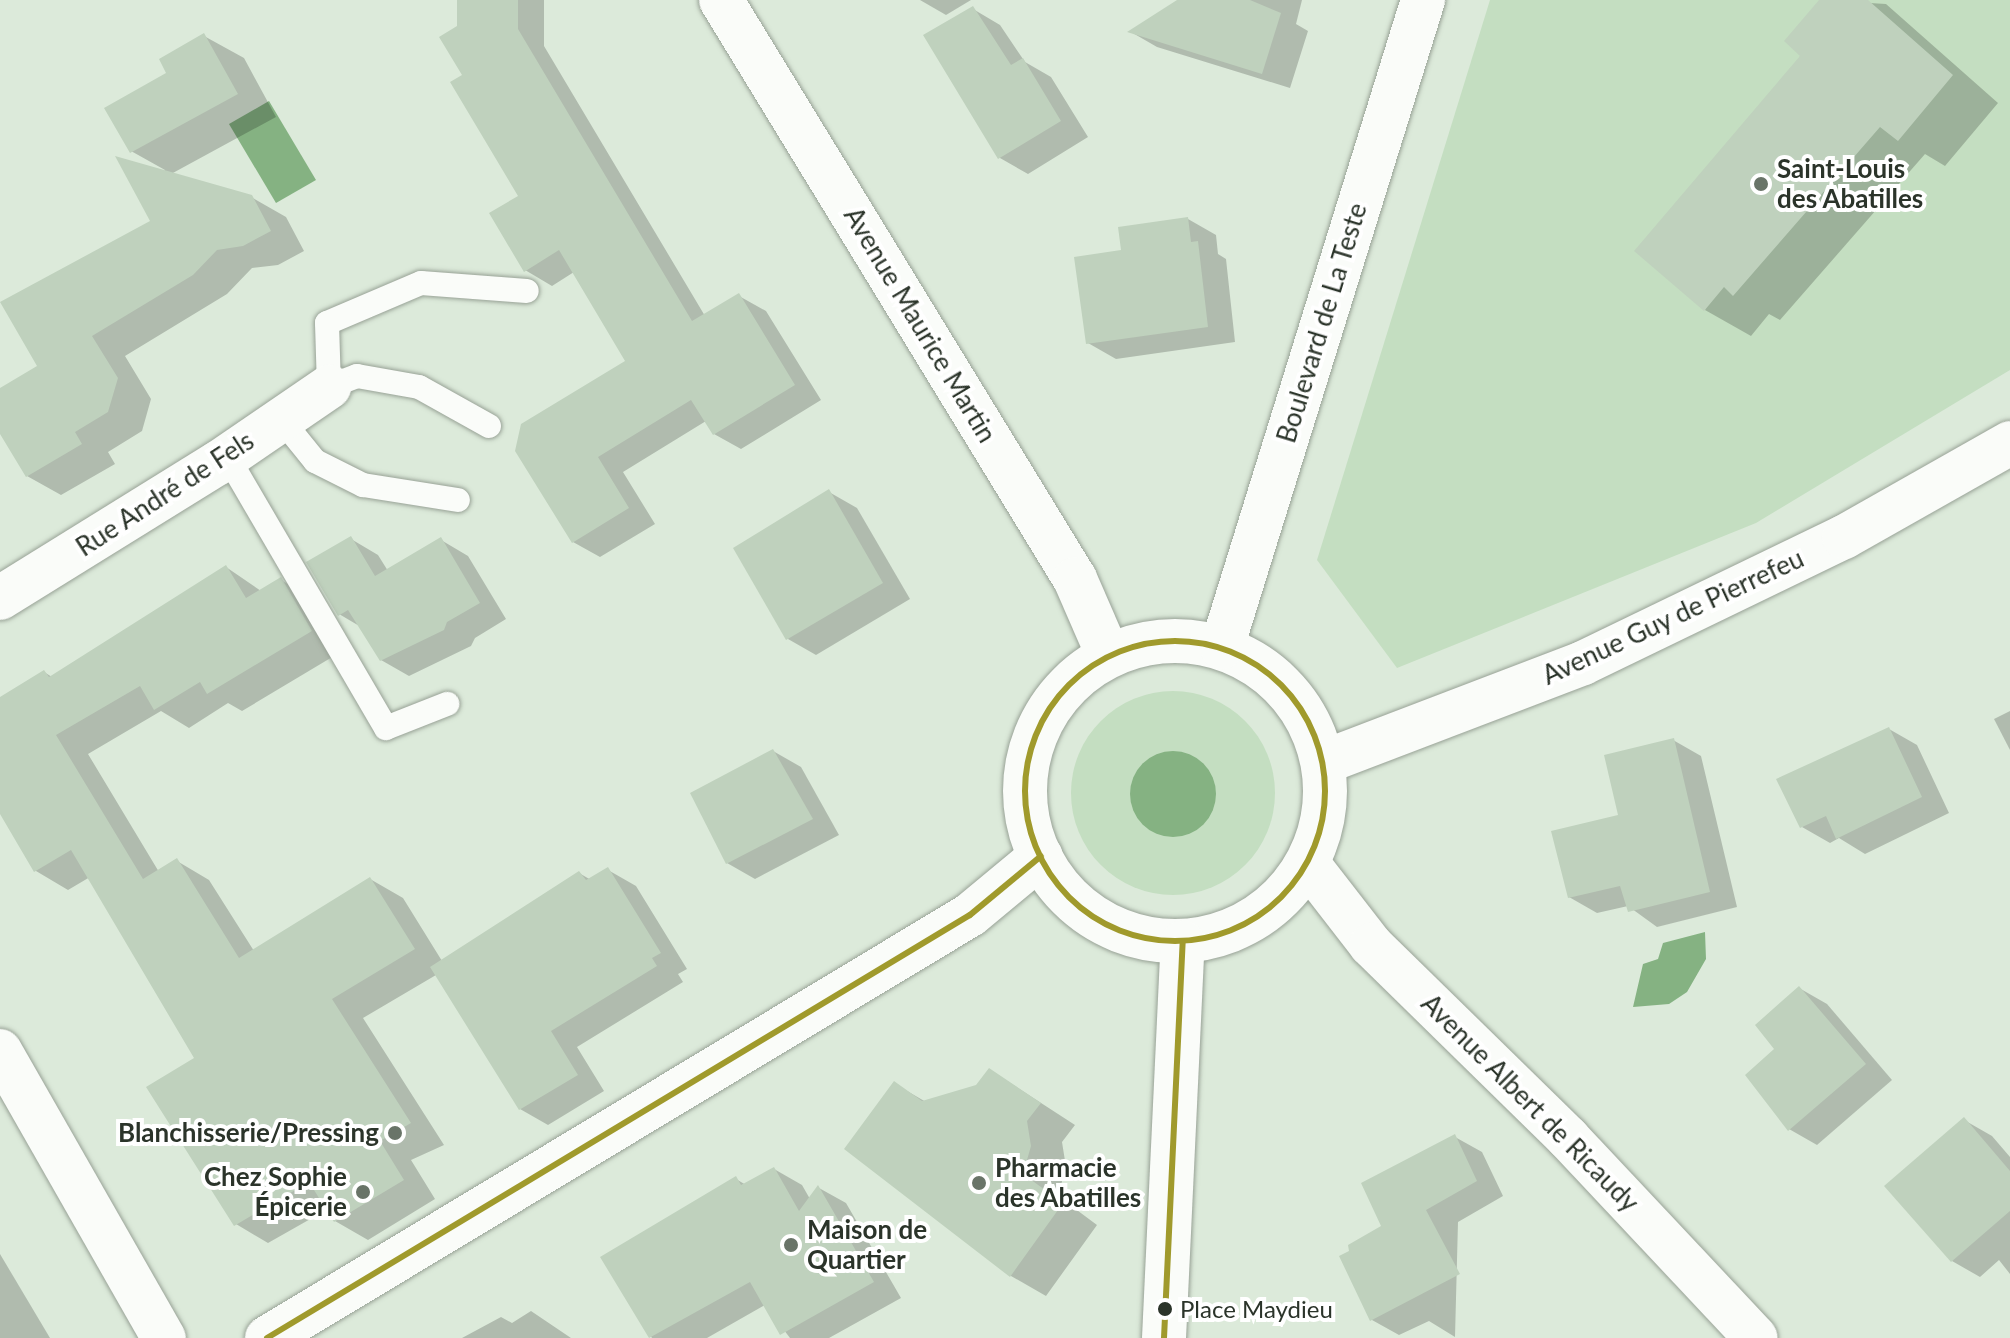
<!DOCTYPE html>
<html>
<head>
<meta charset="utf-8">
<style>
	body { margin:0 }
	#map { position:relative; width:2010px; height:1338px; overflow:hidden; background:#dceada; font-family:Lato,sans-serif }
	div>[style] { position:absolute }
	.green>* { inset:0; background:#c4dec1 }
	.round { border-radius:50% }
	.water>* { inset:0; background:#85b282 }
	.shadow>* { inset:0; background:#0003 }
	.building>* { inset:0; background:#bfd1bd }
	.roads { filter:drop-shadow(0 0 2px #98a296) drop-shadow(0 0 2px #98a296) }
	.service>* { height:24px; margin:-12px; padding:0 12px; transform-origin:12px; border-radius:12px; background:#fafcf9 }
	.minor>* { height:44px; margin:-22px; padding:0 22px; transform-origin:22px; border-radius:22px; background:#fafcf9 }
	.secondary>* { height:44px; margin:-22px; padding:0 22px; transform-origin:22px; border-radius:22px; background:#fafcf9 }
	.secondary>.ring { margin:-22px; padding:0; box-sizing:content-box; background:none; border:44px solid #fafcf9; border-radius:50% }
	.bus-1>* { height:6px; margin:-3px; padding:0 3px; transform-origin:3px; border-radius:3px; background:#a09a2c }
	.bus-1>.ring { margin:-3px; padding:0; box-sizing:content-box; background:none; border:6px solid #a09a2c; border-radius:50% }
	.dots>* { width:22px; height:22px; translate:-50% -50%; box-sizing:border-box; border:4px solid #fff; border-radius:50% }
	span { translate:-50% -50%; white-space:nowrap; text-align:center; line-height:1.15; -webkit-text-stroke:8px #fff; paint-order:stroke }
	.bus-label { font-size:24px; color:#2b342a }
	.left { translate:0 -50%; text-align:left }
	.poi-label { font-size:26px; color:#2b342a; font-weight:700 }
	.right { translate:-100% -50%; text-align:right }
	.street-label { font-size:26px; color:#2b342a }
</style>
</head>
<body>
<div id="map">
	<div class="green">
		<div style="clip-path:polygon(1490px 0,2010px 0,2010px 370px,1756px 523px,1397px 668px,1317px 560px)"></div>
		<div class="round" style="left:1071px;top:691px;width:204px;height:204px"></div>
	</div>
	<div class="water">
		<div style="clip-path:polygon(269px 101px,316px 180px,276px 203px,229px 124px)"></div>
		<div class="round" style="left:1130px;top:751px;width:86px;height:86px"></div>
		<div style="clip-path:polygon(1705px 932px,1706px 959px,1687px 992px,1669px 1004px,1633px 1007px,1643px 964px,1658px 959px,1663px 943px)"></div>
	</div>
	<div class="shadow">
		<div style="clip-path:polygon(459px 0,544px 0,544px 46px,705px 316px,739px 296px,766px 311px,821px 400px,741px 449px,714px 434px,706px 421px,623px 472px,655px 524px,600px 557px,573px 542px,517px 451px,627px 362px,574px 272px,552px 286px,525px 270px,520px 197px,465px 76px)"></div>
		<div style="clip-path:polygon(920px 0,971px 0,946px 15px)"></div>
		<div style="clip-path:polygon(1180px 0,1302px 0,1296px 24px,1308px 31px,1290px 88px,1157px 47px,1131px 32px)"></div>
		<div style="clip-path:polygon(1821px 0,1886px 4px,1998px 103px,1945px 166px,1925px 154px,1780px 320px,1769px 314px,1751px 336px,1705px 310px)"></div>
		<div style="clip-path:polygon(973px 9px,1000px 25px,1025px 62px,1051px 77px,1088px 137px,1028px 174px,1000px 158px)"></div>
		<div style="clip-path:polygon(204px 36px,244px 58px,276px 117px,171px 174px,251px 197px,286px 217px,304px 251px,278px 265px,252px 268px,227px 294px,125px 356px,151px 399px,142px 431px,108px 452px,115px 464px,61px 495px,27px 476px,0 430px,0 391px,40px 367px,153px 221px,165px 170px,131px 151px,169px 74px)"></div>
		<div style="clip-path:polygon(1188px 219px,1216px 235px,1218px 254px,1226px 259px,1235px 342px,1116px 359px,1088px 343px,1124px 251px)"></div>
		<div style="clip-path:polygon(829px 492px,857px 508px,910px 599px,816px 655px,788px 639px)"></div>
		<div style="clip-path:polygon(351px 539px,378px 555px,388px 571px,441px 540px,468px 556px,506px 619px,475px 638px,471px 646px,409px 676px,381px 660px,361px 627px,339px 614px)"></div>
		<div style="clip-path:polygon(226px 567px,261px 591px,281px 580px,313px 599px,344px 650px,242px 711px,228px 703px,189px 728px,161px 711px,88px 754px,159px 872px,177px 861px,209px 880px,254px 951px,370px 879px,403px 898px,442px 961px,579px 873px,591px 880px,608px 870px,636px 886px,687px 969px,678px 974px,683px 982px,577px 1047px,604px 1091px,548px 1125px,520px 1109px,436px 975px,363px 1018px,444px 1145px,411px 1160px,435px 1199px,368px 1240px,335px 1221px,328px 1209px,268px 1243px,236px 1224px,197px 1059px,90px 877px,68px 890px,36px 871px,0 811px,0 699px,44px 672px,52px 677px)"></div>
		<div style="clip-path:polygon(2010px 711px,2010px 750px,1994px 719px)"></div>
		<div style="clip-path:polygon(1889px 729px,1917px 745px,1949px 813px,1865px 854px,1839px 838px,1830px 843px,1802px 827px)"></div>
		<div style="clip-path:polygon(1673px 740px,1701px 756px,1737px 907px,1657px 927px,1628px 906px,1597px 913px,1569px 897px)"></div>
		<div style="clip-path:polygon(773px 751px,801px 767px,839px 835px,755px 879px,727px 863px)"></div>
		<div style="clip-path:polygon(1799px 988px,1827px 1004px,1892px 1080px,1817px 1145px,1789px 1129px,1777px 1049px)"></div>
		<div style="clip-path:polygon(990px 1070px,1075px 1125px,1062px 1142px,1066px 1167px,1058px 1196px,1097px 1225px,1046px 1296px,1011px 1276px,847px 1149px,895px 1084px,926px 1102px,977px 1087px)"></div>
		<div style="clip-path:polygon(1964px 1120px,1992px 1136px,2010px 1157px,2010px 1274px,1999px 1260px,1980px 1277px,1952px 1261px)"></div>
		<div style="clip-path:polygon(1455px 1137px,1482px 1152px,1503px 1196px,1458px 1222px,1455px 1337px,1429px 1321px,1399px 1335px,1372px 1320px,1384px 1227px)"></div>
		<div style="clip-path:polygon(774px 1169px,802px 1185px,810px 1199px,819px 1188px,846px 1203px,901px 1298px,829px 1338px,790px 1338px,765px 1305px,707px 1338px,652px 1338px,603px 1258px,736px 1179px,746px 1185px)"></div>
		<div style="clip-path:polygon(0 1254px,50px 1338px,0 1338px)"></div>
		<div style="clip-path:polygon(531px 1311px,571px 1338px,462px 1338px,501px 1317px,512px 1323px)"></div>
	</div>
	<div class="building">
		<div style="clip-path:polygon(457px 0,518px 0,518px 29px,692px 321px,739px 293px,795px 385px,713px 435px,691px 400px,598px 457px,629px 508px,572px 543px,515px 451px,521px 424px,625px 361px,559px 250px,524px 272px,489px 213px,518px 196px,450px 82px,462px 75px,439px 37px,457px 26px)"></div>
		<div style="clip-path:polygon(1177px 0,1250px 0,1281px 13px,1262px 74px,1127px 32px)"></div>
		<div style="clip-path:polygon(1819px 0,1868px 0,1953px 75px,1898px 141px,1880px 127px,1733px 296px,1724px 287px,1704px 311px,1634px 251px,1800px 56px,1784px 41px)"></div>
		<div style="clip-path:polygon(973px 6px,1011px 65px,1023px 58px,1061px 121px,998px 159px,923px 35px)"></div>
		<div style="clip-path:polygon(204px 33px,238px 94px,130px 153px,104px 108px,166px 73px,159px 59px)"></div>
		<div style="clip-path:polygon(115px 156px,252px 195px,271px 231px,243px 246px,217px 250px,193px 275px,92px 336px,118px 378px,108px 412px,75px 432px,82px 444px,26px 477px,0 434px,0 388px,37px 366px,0 302px,150px 221px)"></div>
		<div style="clip-path:polygon(1188px 217px,1191px 242px,1198px 241px,1208px 327px,1086px 344px,1074px 257px,1121px 250px,1118px 227px)"></div>
		<div style="clip-path:polygon(829px 489px,883px 583px,786px 640px,733px 548px)"></div>
		<div style="clip-path:polygon(351px 536px,375px 576px,441px 537px,480px 603px,447px 622px,444px 630px,380px 661px,348px 610px,338px 616px,306px 562px)"></div>
		<div style="clip-path:polygon(226px 565px,246px 598px,281px 577px,312px 631px,207px 694px,200px 682px,154px 710px,140px 686px,56px 735px,143px 879px,177px 858px,239px 958px,370px 877px,415px 949px,332px 999px,411px 1123px,380px 1141px,404px 1180px,334px 1222px,309px 1182px,234px 1226px,146px 1087px,194px 1058px,71px 850px,34px 872px,0 814px,0 697px,44px 670px,49px 677px)"></div>
		<div style="clip-path:polygon(1889px 727px,1922px 797px,1836px 839px,1826px 816px,1800px 828px,1776px 779px)"></div>
		<div style="clip-path:polygon(1674px 738px,1710px 892px,1628px 912px,1620px 886px,1568px 898px,1551px 831px,1618px 815px,1604px 755px)"></div>
		<div style="clip-path:polygon(773px 749px,813px 819px,726px 864px,690px 793px)"></div>
		<div style="clip-path:polygon(608px 867px,661px 953px,652px 958px,657px 966px,551px 1031px,578px 1075px,519px 1110px,430px 967px,579px 871px,586px 880px)"></div>
		<div style="clip-path:polygon(1799px 986px,1866px 1064px,1788px 1131px,1745px 1075px,1774px 1049px,1755px 1025px)"></div>
		<div style="clip-path:polygon(989px 1068px,1041px 1103px,1027px 1121px,1031px 1146px,1023px 1174px,1063px 1203px,1010px 1277px,844px 1149px,894px 1081px,922px 1101px,976px 1085px)"></div>
		<div style="clip-path:polygon(1964px 1117px,2010px 1171px,2010px 1211px,1951px 1262px,1884px 1186px)"></div>
		<div style="clip-path:polygon(1455px 1134px,1477px 1181px,1426px 1210px,1460px 1274px,1370px 1321px,1339px 1256px,1349px 1251px,1348px 1245px,1381px 1226px,1361px 1183px)"></div>
		<div style="clip-path:polygon(774px 1167px,799px 1211px,818px 1185px,874px 1282px,780px 1335px,750px 1282px,649px 1338px,600px 1257px,736px 1176px,741px 1185px)"></div>
	</div>
	<div class="roads">
		<div class="service">
			<div style="left:281px;top:419px;width:54px;rotate:51deg"></div>
			<div style="left:315px;top:461px;width:54px;rotate:26.6deg"></div>
			<div style="left:363px;top:485px;width:96px;rotate:9deg"></div>
			<div style="left:489px;top:426px;width:80px;rotate:-150.9deg"></div>
			<div style="left:419px;top:387px;width:63px;rotate:-169.9deg"></div>
			<div style="left:357px;top:376px;width:30px;rotate:159deg"></div>
			<div style="left:329px;top:387px;width:64px;rotate:-91.8deg"></div>
			<div style="left:327px;top:323px;width:102px;rotate:-23.1deg"></div>
			<div style="left:421px;top:283px;width:106px;rotate:4.3deg"></div>
			<div style="left:227px;top:456px;width:315px;rotate:59.7deg"></div>
			<div style="left:386px;top:728px;width:66px;rotate:-21.5deg"></div>
		</div>
		<div class="minor">
			<div style="left:721px;top:0;width:679px;rotate:58.56deg"></div>
			<div style="left:1075px;top:579px;width:83px;rotate:66.5deg"></div>
			<div style="left:0;top:598px;width:256px;rotate:-31.8deg"></div>
			<div style="left:218px;top:463px;width:135px;rotate:-34.4deg"></div>
			<div style="left:1324px;top:762px;width:277px;rotate:-20.9deg"></div>
			<div style="left:1583px;top:663px;width:290px;rotate:-25.8deg"></div>
			<div style="left:1844px;top:537px;width:191px;rotate:-29.5deg"></div>
			<div style="left:1309px;top:865px;width:101px;rotate:52.2deg"></div>
			<div style="left:1371px;top:945px;width:276px;rotate:44.4deg"></div>
			<div style="left:1568px;top:1138px;width:274px;rotate:46.8deg"></div>
			<div style="left:0;top:1051px;width:331px;rotate:60.3deg"></div>
			<div style="left:267px;top:1338px;width:820px;rotate:-31.04deg"></div>
			<div style="left:970px;top:915px;width:92px;rotate:-39.7deg"></div>
		</div>
		<div class="secondary">
			<div class="ring" style="left:1025px;top:641px;width:256px;height:256px"></div>
			<div style="left:1222px;top:647px;width:678px;rotate:-72.74deg"></div>
			<div style="left:1164px;top:1338px;width:396px;rotate:-87.3deg"></div>
		</div>
	</div>
	<div class="bus-1">
		<div class="ring" style="left:1025px;top:641px;width:294px;height:294px"></div>
		<div style="left:267px;top:1338px;width:820px;rotate:-31.04deg"></div>
		<div style="left:970px;top:915px;width:92px;rotate:-39.7deg"></div>
		<div style="left:1164px;top:1338px;width:396px;rotate:-87.3deg"></div>
	</div>
	<div class="dots">
		<div style="left:1761px;top:184px;background:#697468"></div>
		<div style="left:395px;top:1133px;background:#697468"></div>
		<div style="left:979px;top:1183px;background:#697468"></div>
		<div style="left:363px;top:1192px;background:#697468"></div>
		<div style="left:791px;top:1245px;background:#697468"></div>
		<div style="left:1165px;top:1309px;background:#2b342a"></div>
	</div>
	<div class="bus-label">
		<span class="left" style="left:1180px;top:1309px">Place Maydieu</span>
	</div>
	<div class="poi-label">
		<span class="left" style="left:1777px;top:184px">Saint-Louis<br>des Abatilles</span>
		<span class="right" style="left:379px;top:1133px">Blanchisserie/Pressing</span>
		<span class="left" style="left:995px;top:1183px">Pharmacie<br>des Abatilles</span>
		<span class="right" style="left:347px;top:1192px">Chez Sophie<br>Épicerie</span>
		<span class="left" style="left:807px;top:1245px">Maison de<br>Quartier</span>
	</div>
	<div class="street-label">
		<span style="left:1322px;top:323px;rotate:-73deg">Boulevard de La Teste</span>
		<span style="left:920px;top:325px;rotate:59deg">Avenue Maurice Martin</span>
		<span style="left:165px;top:494px;rotate:-33deg">Rue André de Fels</span>
		<span style="left:1673px;top:617px;rotate:-25deg">Avenue Guy de Pierrefeu</span>
		<span style="left:1530px;top:1103px;rotate:45deg">Avenue Albert de Ricaudy</span>
	</div>
</div>
</body>
</html>
